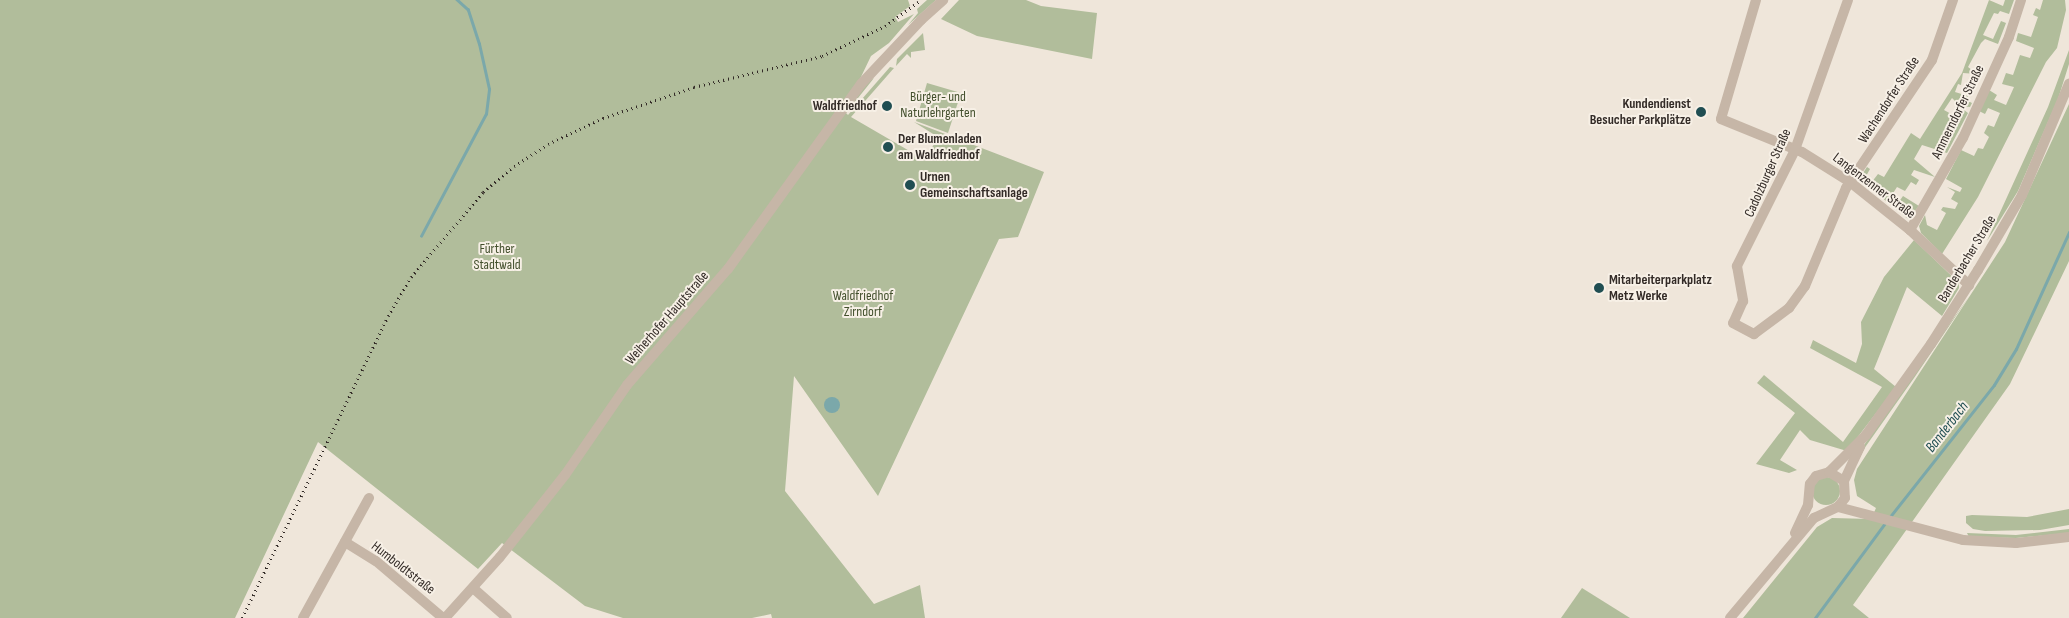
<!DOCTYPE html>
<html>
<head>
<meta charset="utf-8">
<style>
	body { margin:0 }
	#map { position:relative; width:2069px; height:618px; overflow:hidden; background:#efe6da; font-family:"Sofia Sans Condensed",sans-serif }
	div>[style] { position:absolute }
	.green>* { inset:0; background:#b1bd9b }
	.round { border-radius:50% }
	.water>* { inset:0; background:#7ba8aa }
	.stream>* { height:2.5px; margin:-1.25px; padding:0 1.25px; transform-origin:1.25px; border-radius:1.25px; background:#7ba8aa }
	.minor>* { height:10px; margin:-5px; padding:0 5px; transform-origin:5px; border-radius:5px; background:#c6b6a7 }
	.rail>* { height:2.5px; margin-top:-1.25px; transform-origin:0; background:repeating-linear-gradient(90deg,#332b27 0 1px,transparent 0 5px) }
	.dots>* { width:14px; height:14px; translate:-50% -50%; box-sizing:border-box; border:2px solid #f7f0e6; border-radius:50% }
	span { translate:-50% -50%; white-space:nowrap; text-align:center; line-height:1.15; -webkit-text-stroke:4px #f7f0e6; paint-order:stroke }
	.park-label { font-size:14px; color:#43502d }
	.street-label { font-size:14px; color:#332b27 }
	.poi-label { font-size:14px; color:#332b27; font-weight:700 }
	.right { translate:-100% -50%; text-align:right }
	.left { translate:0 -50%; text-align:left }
	.water-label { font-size:15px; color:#204e52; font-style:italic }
</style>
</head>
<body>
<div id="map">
	<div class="green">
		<div style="clip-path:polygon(0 0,908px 0,910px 6px,895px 17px,898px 22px,914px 14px,889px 43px,871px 56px,860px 79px,838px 108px,844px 112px,864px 85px,874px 78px,846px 113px,848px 115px,890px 67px,894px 68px,851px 117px,925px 160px,938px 137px,914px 122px,1044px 172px,1018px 237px,999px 239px,878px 496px,794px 376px,785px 491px,874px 604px,920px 585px,925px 618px,772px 618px,771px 614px,752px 618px,623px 618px,585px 606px,502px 543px,478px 569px,318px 442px,235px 618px,0 618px)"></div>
		<div style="clip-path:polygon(927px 0,936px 0,908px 25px,918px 13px,917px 9px)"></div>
		<div style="clip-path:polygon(959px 0,1026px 0,1041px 6px,1097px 13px,1092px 59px,977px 36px,941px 19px)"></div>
		<div style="clip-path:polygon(1989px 0,2003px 6px,2005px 0,2014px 0,2009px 14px,2000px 11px,1998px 14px,1994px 13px,1983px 35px,1993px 39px,2001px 21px,2006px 23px,1998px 44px,1985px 39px,1981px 43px,1968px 67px,1977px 74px,1963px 73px,1961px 85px,1958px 84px,1955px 92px,1968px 96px,1966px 100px,1972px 103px,1970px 107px,1960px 106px,1952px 98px,1944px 110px,1953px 115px,1960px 107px,1968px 113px,1947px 153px,1922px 145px,1914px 159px,1935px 177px,1914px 170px,1911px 175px,1919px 180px,1916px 185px,1911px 182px,1905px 191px,1897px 187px,1888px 201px,1896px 206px,1903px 196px,1919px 206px,1908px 219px,1859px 179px,1867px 167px,1870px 169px,1865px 178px,1871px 183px,1878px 174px,1884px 177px,1911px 133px,1920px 139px,1962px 73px)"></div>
		<div style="clip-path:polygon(2043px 0,2065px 0,2066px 10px,2057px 48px,2046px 62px,1978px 197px,1942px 254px,1921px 233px,1919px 226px,1925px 215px,1927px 225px,1937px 230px,1946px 213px,1941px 210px,1943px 207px,1955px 209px,1958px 203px,1951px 199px,1955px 192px,1947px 187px,1960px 192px,1962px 188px,1946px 179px,1961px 150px,1974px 156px,1978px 148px,1983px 149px,1989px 137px,1984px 133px,1988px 125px,1994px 127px,2000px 113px,1988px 108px,1985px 114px,1979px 111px,1989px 90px,1997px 95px,1994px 100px,2006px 105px,2014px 87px,2002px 84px,2006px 73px,2013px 75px,2020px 55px,2030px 58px,2034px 48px,2016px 41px,2018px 33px,2031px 37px,2038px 17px,2033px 15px,2036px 8px,2040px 10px)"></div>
		<div style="clip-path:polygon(923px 33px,925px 50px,911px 52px,911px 58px,907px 54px,896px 66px,897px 59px)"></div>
		<div style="clip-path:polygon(2069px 50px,2069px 64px,2058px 99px,2018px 191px,1987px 241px,2048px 107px)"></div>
		<div style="clip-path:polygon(927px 83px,961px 93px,948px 133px,916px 121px)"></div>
		<div style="clip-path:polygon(2069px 104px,2069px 261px,2010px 384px,1853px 605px,1869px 618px,1743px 618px,1817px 527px,1832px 518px,1871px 519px,1876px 508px,1857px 496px,1854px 480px,1857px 469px,2005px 242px)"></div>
		<div style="clip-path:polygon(1914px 240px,1959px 283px,1959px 288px,1942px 316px,1907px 287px,1874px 369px,1896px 387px,1847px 451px,1810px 440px,1800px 430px,1780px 460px,1797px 470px,1789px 473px,1756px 464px,1795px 413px,1757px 383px,1764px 375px,1843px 442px,1882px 387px,1810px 348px,1813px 340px,1856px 363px,1862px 344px,1861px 322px,1884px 277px)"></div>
		<div style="clip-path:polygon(1970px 295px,1914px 378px,1866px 446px,1853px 469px,1864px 445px)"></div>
		<div class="round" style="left:1812px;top:477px;width:28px;height:28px"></div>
		<div style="clip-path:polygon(2069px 509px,2069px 525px,2040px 530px,1985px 531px,1973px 529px,1966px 523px,1966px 516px,1972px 515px,2027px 517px)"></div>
		<div style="clip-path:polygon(2069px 529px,2069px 533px,2016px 538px,1969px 537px,1967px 533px,2016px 535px)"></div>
		<div style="clip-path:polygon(1582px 588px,1630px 618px,1561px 618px)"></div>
	</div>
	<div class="water">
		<div class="round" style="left:824px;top:397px;width:16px;height:16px"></div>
	</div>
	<div class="stream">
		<div style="left:421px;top:236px;width:138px;rotate:-62deg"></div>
		<div style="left:486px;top:114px;width:25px;rotate:-83deg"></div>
		<div style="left:489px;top:89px;width:46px;rotate:-102.5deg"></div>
		<div style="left:479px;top:44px;width:36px;rotate:-108deg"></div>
		<div style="left:468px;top:10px;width:15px;rotate:-138deg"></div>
		<div style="left:1889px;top:518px;width:169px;rotate:-51.7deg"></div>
		<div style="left:1994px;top:385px;width:42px;rotate:-58.6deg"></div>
		<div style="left:2016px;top:349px;width:128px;rotate:-65.6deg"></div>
		<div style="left:1815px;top:618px;width:118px;rotate:-53.6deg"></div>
	</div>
	<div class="minor">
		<div style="left:1756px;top:0;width:124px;rotate:106.4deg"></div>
		<div style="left:1721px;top:119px;width:87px;rotate:22.2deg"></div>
		<div style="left:1802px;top:152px;width:57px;rotate:32deg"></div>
		<div style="left:1850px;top:182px;width:77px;rotate:38.7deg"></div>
		<div style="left:1910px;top:230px;width:81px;rotate:43deg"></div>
		<div style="left:1848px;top:0;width:159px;rotate:109.5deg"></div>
		<div style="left:1795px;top:150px;width:130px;rotate:116.6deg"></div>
		<div style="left:1737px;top:266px;width:36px;rotate:80deg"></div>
		<div style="left:1743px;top:301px;width:24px;rotate:114deg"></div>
		<div style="left:1733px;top:323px;width:24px;rotate:28deg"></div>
		<div style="left:1754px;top:334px;width:44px;rotate:-36.6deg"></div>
		<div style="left:1789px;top:308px;width:27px;rotate:-54deg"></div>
		<div style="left:1805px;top:286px;width:106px;rotate:-67.3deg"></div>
		<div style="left:1846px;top:188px;width:154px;rotate:-56.1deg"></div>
		<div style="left:1932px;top:60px;width:64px;rotate:-70.7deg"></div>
		<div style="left:1910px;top:230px;width:106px;rotate:-60.1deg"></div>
		<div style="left:1963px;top:138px;width:111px;rotate:-65.5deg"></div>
		<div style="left:2009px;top:37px;width:39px;rotate:-72deg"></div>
		<div style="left:1829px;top:472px;width:52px;rotate:-45deg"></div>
		<div style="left:1866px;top:435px;width:112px;rotate:-54.5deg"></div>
		<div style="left:1931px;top:344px;width:88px;rotate:-57.6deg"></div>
		<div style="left:1978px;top:270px;width:87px;rotate:-59.6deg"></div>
		<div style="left:2022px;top:195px;width:121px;rotate:-67.1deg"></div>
		<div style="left:1844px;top:481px;width:38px;rotate:-65deg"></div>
		<div style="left:1795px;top:533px;width:31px;rotate:-65deg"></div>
		<div style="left:1808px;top:505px;width:21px;rotate:-85deg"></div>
		<div style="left:1810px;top:484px;width:10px;rotate:-53deg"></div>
		<div style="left:1816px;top:476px;width:14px;rotate:-17deg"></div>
		<div style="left:1829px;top:472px;width:17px;rotate:31deg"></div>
		<div style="left:1844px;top:481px;width:17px;rotate:87deg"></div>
		<div style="left:1845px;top:498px;width:11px;rotate:128deg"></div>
		<div style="left:345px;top:542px;width:36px;rotate:32deg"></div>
		<div style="left:376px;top:561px;width:88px;rotate:40.4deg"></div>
		<div style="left:473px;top:588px;width:45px;rotate:41.4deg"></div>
		<div style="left:303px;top:618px;width:137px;rotate:-61.2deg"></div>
		<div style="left:445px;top:618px;width:82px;rotate:-48deg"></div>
		<div style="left:500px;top:557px;width:105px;rotate:-51.6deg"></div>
		<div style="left:565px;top:475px;width:109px;rotate:-55.4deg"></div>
		<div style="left:627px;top:385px;width:154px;rotate:-49deg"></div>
		<div style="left:728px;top:269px;width:228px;rotate:-54.3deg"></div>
		<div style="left:861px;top:84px;width:88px;rotate:-46.8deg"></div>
		<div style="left:921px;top:20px;width:30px;rotate:-42deg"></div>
		<div style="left:1730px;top:618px;width:131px;rotate:-50deg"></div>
		<div style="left:1814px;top:518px;width:26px;rotate:-25deg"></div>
		<div style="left:1838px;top:507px;width:129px;rotate:14.8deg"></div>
		<div style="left:1963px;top:540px;width:53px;rotate:3.2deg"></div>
		<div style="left:2016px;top:543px;width:53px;rotate:-6.5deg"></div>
	</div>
	<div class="rail">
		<div style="left:242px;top:618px;width:335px;rotate:-64.2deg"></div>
		<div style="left:388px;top:316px;width:45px;rotate:-59.5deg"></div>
		<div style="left:411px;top:277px;width:111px;rotate:-49.7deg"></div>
		<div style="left:483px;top:192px;width:40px;rotate:-40deg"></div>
		<div style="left:514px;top:166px;width:40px;rotate:-32.9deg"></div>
		<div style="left:548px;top:144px;width:61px;rotate:-25.3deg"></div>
		<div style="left:603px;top:118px;width:96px;rotate:-18.8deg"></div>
		<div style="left:694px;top:87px;width:132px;rotate:-13.6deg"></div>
		<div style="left:822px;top:56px;width:70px;rotate:-25.5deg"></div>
		<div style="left:885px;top:26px;width:44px;rotate:-35.8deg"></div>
	</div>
	<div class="dots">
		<div style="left:887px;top:106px;background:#204e52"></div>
		<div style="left:1701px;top:112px;background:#204e52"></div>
		<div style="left:888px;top:147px;background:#204e52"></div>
		<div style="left:910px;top:185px;background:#204e52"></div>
		<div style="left:1599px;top:288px;background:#204e52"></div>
	</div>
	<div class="park-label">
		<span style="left:938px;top:105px">Bürger- und<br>Naturlehrgarten</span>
		<span style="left:497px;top:257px">Fürther<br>Stadtwald</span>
		<span style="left:863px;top:304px">Waldfriedhof<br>Zirndorf</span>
	</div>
	<div class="street-label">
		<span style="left:1889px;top:100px;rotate:-57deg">Wachendorfer Straße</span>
		<span style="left:1958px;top:112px;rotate:-64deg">Ammerndorfer Straße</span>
		<span style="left:1768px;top:173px;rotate:-66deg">Cadolzburger Straße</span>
		<span style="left:1874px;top:186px;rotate:37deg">Langenzenner Straße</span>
		<span style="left:1967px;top:259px;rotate:-59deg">Banderbacher Straße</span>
		<span style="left:667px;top:318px;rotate:-49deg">Weiherhofer Hauptstraße</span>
		<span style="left:403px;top:568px;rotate:38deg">Humboldtstraße</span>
	</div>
	<div class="poi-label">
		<span class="right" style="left:1691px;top:112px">Kundendienst<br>Besucher Parkplätze</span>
		<span class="right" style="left:877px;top:106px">Waldfriedhof</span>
		<span class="left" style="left:898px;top:147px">Der Blumenladen<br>am Waldfriedhof</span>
		<span class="left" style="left:920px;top:185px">Urnen<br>Gemeinschaftsanlage</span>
		<span class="left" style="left:1609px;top:288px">Mitarbeiterparkplatz<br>Metz Werke</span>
	</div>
	<div class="water-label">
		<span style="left:1947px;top:427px;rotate:-52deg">Banderbach</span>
	</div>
</div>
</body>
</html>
